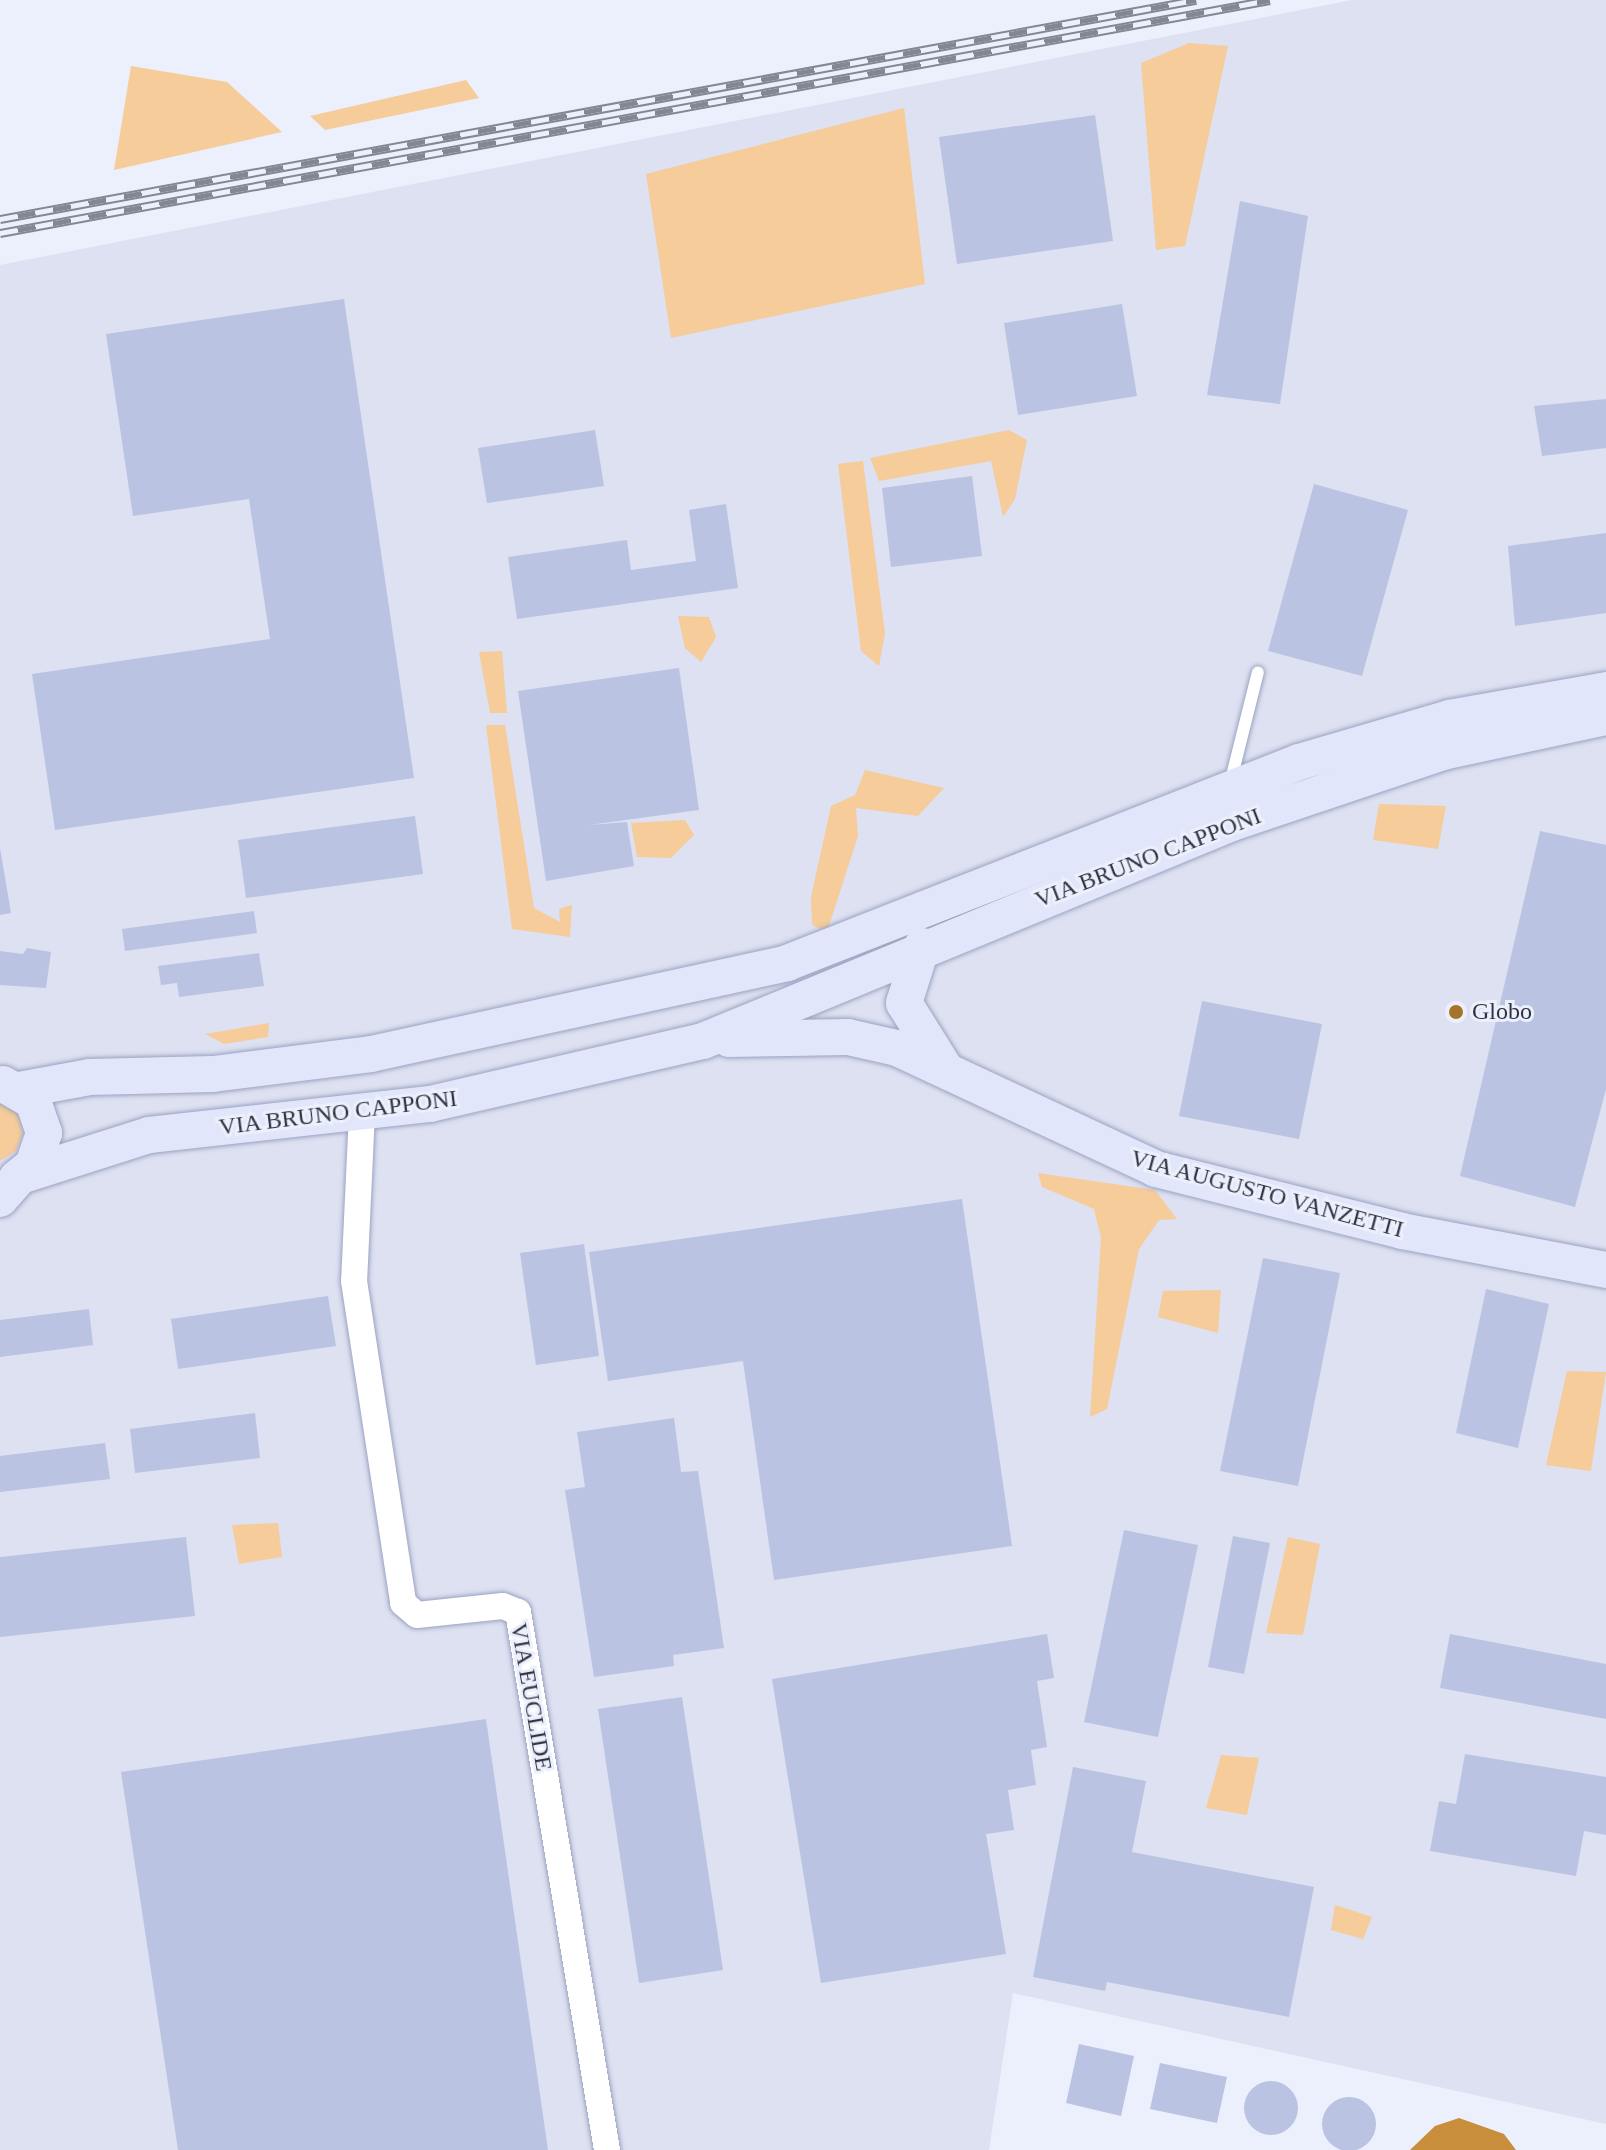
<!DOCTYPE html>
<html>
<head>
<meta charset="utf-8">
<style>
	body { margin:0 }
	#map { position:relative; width:1606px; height:2150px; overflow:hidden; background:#ecf0fd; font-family:Georgia,serif }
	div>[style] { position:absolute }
	.built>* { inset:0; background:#dde1f1 }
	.green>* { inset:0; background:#f5cc9a }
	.water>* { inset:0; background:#c88e3b }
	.building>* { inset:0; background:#bac3e2 }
	.round { border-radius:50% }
	.roads { filter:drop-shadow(0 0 2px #9aa3c1) drop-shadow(0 0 2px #9aa3c1) }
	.lane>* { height:12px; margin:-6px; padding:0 6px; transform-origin:6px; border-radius:6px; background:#fff }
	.street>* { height:26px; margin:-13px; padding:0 13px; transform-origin:13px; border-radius:13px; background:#fff }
	.secondary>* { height:36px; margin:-18px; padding:0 18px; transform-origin:18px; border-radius:18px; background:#e1e6fb }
	.rail>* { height:9px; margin-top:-4.5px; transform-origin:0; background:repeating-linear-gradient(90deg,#ecf0fd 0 18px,#838793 0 36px); box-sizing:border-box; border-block:2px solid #838793 }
	.dots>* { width:22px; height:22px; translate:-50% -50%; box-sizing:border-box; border:4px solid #ecf0fd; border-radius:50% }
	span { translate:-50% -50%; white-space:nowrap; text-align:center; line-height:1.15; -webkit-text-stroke:6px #ecf0fd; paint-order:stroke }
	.street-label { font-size:24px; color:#303440 }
	.poi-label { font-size:24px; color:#303440 }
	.left { translate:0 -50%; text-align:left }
</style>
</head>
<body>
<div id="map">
	<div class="built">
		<div style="clip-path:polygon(1352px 0,1606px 0,1606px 2124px,1013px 1993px,989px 2150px,0 2150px,0 265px)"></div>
	</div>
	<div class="green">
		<div style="clip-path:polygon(1189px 43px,1228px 46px,1185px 246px,1156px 250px,1141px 63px)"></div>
		<div style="clip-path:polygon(131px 66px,227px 82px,282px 132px,114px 170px)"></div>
		<div style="clip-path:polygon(466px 80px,479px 98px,325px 130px,310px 116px)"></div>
		<div style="clip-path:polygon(904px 108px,925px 284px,671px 338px,646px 174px)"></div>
		<div style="clip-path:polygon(1009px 430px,1027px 440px,1015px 499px,1003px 517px,991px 461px,879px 481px,870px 458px)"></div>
		<div style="clip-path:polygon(863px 461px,885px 633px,879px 666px,861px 651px,838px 464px)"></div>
		<div style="clip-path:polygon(678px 616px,709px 617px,716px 637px,701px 662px,685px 648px)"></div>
		<div style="clip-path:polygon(502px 651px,507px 713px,490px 713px,479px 652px)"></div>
		<div style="clip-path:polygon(486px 725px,505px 725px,534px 908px,560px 922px,559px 909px,572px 905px,570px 937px,512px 929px)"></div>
		<div style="clip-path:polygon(865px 770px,944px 788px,918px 816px,856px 808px,858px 836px,827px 932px,812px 925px,811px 897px,831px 806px,855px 795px)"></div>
		<div style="clip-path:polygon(1379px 804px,1446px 806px,1438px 849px,1373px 840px)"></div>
		<div style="clip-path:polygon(685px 820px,694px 835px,671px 858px,637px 857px,631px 823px)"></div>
		<div style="clip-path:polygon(269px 1023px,268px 1037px,224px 1044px,205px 1034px)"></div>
		<div style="clip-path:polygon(0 1101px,19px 1115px,23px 1134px,16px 1151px,0 1161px)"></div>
		<div style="clip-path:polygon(1038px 1173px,1155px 1190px,1177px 1219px,1159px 1220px,1139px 1249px,1107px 1409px,1090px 1417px,1101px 1238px,1094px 1209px,1042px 1187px)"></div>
		<div style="clip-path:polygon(1221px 1290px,1218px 1333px,1158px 1317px,1163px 1291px)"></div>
		<div style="clip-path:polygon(1567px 1371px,1606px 1372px,1591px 1471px,1546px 1465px)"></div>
		<div style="clip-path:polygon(278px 1523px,282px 1557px,239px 1564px,232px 1525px)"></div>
		<div style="clip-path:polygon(1288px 1537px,1320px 1544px,1303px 1635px,1266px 1633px)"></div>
		<div style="clip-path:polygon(1221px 1755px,1259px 1758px,1247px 1815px,1206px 1808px)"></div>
		<div style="clip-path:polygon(1335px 1905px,1372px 1917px,1363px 1939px,1331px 1930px)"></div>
	</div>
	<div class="water">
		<div style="clip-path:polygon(1459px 2118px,1504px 2134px,1516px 2150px,1410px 2150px,1435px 2126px)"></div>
	</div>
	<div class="building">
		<div style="clip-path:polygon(1095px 115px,1113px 241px,957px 264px,939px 137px)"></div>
		<div style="clip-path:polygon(1240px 201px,1308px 216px,1280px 404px,1207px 395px)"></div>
		<div style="clip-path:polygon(344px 299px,414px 778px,55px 830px,32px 674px,270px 639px,249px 499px,133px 516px,106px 334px)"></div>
		<div style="clip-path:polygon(1122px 304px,1137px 396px,1018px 415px,1004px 323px)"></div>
		<div style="clip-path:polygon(1606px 399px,1606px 448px,1542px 456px,1534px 406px)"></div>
		<div style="clip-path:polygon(595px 430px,604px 486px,487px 503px,478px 448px)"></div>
		<div style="clip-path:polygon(972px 476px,982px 556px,891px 567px,882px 488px)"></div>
		<div style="clip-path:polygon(1314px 484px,1408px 510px,1362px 676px,1268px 651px)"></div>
		<div style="clip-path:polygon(726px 504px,738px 588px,517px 619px,508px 557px,627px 540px,631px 570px,696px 561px,689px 510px)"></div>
		<div style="clip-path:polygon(1606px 533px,1606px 613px,1515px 626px,1508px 546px)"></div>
		<div style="clip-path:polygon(679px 668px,699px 810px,589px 825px,627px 822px,634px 866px,546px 881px,518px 691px)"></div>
		<div style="clip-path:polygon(415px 816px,423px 874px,246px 898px,238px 840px)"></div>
		<div style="clip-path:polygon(1540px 831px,1606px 845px,1606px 1089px,1575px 1207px,1460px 1176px)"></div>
		<div style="clip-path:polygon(0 848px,11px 913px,0 915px)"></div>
		<div style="clip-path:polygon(254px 911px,257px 933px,125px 951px,122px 929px)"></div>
		<div style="clip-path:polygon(27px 948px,51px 952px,46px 988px,0 985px,0 951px,23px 954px)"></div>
		<div style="clip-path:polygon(259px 953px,264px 986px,179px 997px,177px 983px,161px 985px,158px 966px)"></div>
		<div style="clip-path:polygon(1202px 1001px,1322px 1024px,1299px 1139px,1179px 1116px)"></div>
		<div style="clip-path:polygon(962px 1199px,1012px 1546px,774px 1580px,743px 1361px,608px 1381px,589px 1252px)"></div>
		<div style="clip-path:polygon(584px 1244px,599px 1356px,536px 1365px,520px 1253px)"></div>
		<div style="clip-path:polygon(1263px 1258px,1340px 1273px,1298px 1486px,1220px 1471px)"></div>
		<div style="clip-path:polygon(1486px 1289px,1549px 1304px,1518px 1448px,1456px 1433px)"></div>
		<div style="clip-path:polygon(328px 1296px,336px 1346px,178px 1369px,171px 1319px)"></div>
		<div style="clip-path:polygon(89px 1309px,93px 1345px,0 1357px,0 1320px)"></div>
		<div style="clip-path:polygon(255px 1413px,260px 1458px,135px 1473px,130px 1429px)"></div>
		<div style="clip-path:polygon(674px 1418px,681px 1472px,698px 1471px,724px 1648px,673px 1655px,674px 1666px,594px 1677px,565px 1490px,585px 1487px,577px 1432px)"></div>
		<div style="clip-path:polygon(105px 1443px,110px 1479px,0 1492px,0 1456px)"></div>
		<div style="clip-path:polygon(1124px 1530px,1198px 1545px,1158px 1737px,1084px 1722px)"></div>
		<div style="clip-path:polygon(1233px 1536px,1270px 1543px,1244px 1674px,1208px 1667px)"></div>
		<div style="clip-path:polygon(186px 1537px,195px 1616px,0 1637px,0 1557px)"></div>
		<div style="clip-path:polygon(1047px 1634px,1054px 1678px,1037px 1681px,1047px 1747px,1031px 1750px,1036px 1785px,1008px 1790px,1014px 1830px,986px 1834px,1006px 1954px,821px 1983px,772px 1679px)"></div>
		<div style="clip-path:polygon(1450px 1634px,1606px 1664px,1606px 1719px,1440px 1688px)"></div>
		<div style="clip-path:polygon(682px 1697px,723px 1970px,639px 1983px,598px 1709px)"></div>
		<div style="clip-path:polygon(486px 1719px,548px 2150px,178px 2150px,121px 1772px)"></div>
		<div style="clip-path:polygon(1465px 1754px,1606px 1777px,1606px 1835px,1584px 1831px,1576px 1876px,1430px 1851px,1439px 1801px,1456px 1804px)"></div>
		<div style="clip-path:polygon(1073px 1767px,1146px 1781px,1132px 1852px,1314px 1887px,1289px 2017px,1107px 1982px,1105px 1991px,1033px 1977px)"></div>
		<div style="clip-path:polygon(1079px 2044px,1134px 2056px,1121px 2116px,1066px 2103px)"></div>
		<div style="clip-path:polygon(1160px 2063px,1227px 2077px,1217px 2123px,1150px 2109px)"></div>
		<div class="round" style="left:1244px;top:2081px;width:54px;height:54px"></div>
		<div class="round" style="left:1322px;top:2097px;width:54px;height:54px"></div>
	</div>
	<div class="roads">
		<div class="lane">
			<div style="left:1230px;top:784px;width:115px;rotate:-76deg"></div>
		</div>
		<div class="street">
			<div style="left:362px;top:1113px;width:168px;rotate:92.7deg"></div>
			<div style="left:354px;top:1281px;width:326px;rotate:81.3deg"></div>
			<div style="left:403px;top:1603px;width:18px;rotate:41deg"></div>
			<div style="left:417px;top:1615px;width:86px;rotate:-6deg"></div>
			<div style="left:503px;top:1606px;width:16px;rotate:22deg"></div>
			<div style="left:518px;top:1612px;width:545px;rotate:80.61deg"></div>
		</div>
		<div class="secondary">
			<div style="left:922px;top:946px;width:60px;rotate:107.5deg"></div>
			<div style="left:904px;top:1003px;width:75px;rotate:58deg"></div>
			<div style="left:729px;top:1039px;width:119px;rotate:-1deg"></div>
			<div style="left:848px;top:1037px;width:50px;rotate:12.7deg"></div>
			<div style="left:897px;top:1048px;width:286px;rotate:25deg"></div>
			<div style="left:1156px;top:1169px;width:254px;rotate:14.1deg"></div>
			<div style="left:1402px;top:1231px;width:208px;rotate:10.8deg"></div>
			<div style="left:3px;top:1084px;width:34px;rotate:30deg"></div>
			<div style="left:33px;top:1101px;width:34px;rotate:71deg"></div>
			<div style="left:44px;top:1133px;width:34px;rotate:109deg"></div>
			<div style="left:33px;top:1165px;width:21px;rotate:141deg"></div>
			<div style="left:19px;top:1090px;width:72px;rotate:-10.4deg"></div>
			<div style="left:90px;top:1077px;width:123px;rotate:-1.4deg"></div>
			<div style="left:213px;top:1074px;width:159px;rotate:-7.2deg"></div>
			<div style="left:371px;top:1054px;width:426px;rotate:-12.3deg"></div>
			<div style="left:787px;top:963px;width:550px;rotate:-21.43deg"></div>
			<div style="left:1299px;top:762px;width:156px;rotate:-16.3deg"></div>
			<div style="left:1449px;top:718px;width:159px;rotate:-10.1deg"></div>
			<div style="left:0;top:1199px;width:30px;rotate:-49deg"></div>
			<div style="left:20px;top:1176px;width:135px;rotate:-17.6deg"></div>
			<div style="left:149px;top:1135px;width:283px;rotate:-6.3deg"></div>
			<div style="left:430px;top:1104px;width:280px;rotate:-13deg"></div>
			<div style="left:703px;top:1041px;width:572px;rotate:-22.4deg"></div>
			<div style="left:1232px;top:823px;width:223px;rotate:-18.6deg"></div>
			<div style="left:1443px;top:752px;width:167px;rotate:-12.1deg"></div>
		</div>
	</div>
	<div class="rail">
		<div style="left:0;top:219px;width:1216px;rotate:-10.38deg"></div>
		<div style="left:0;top:233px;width:1291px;rotate:-10.4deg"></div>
	</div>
	<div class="dots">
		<div style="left:1456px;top:1012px;background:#a6732a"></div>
	</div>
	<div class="street-label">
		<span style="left:1148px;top:858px;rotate:-21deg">VIA BRUNO CAPPONI</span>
		<span style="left:338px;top:1113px;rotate:-7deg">VIA BRUNO CAPPONI</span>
		<span style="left:1267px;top:1194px;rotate:15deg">VIA AUGUSTO VANZETTI</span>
		<span style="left:531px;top:1697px;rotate:80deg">VIA EUCLIDE</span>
	</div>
	<div class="poi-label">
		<span class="left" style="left:1472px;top:1012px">Globo</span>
	</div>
</div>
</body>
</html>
